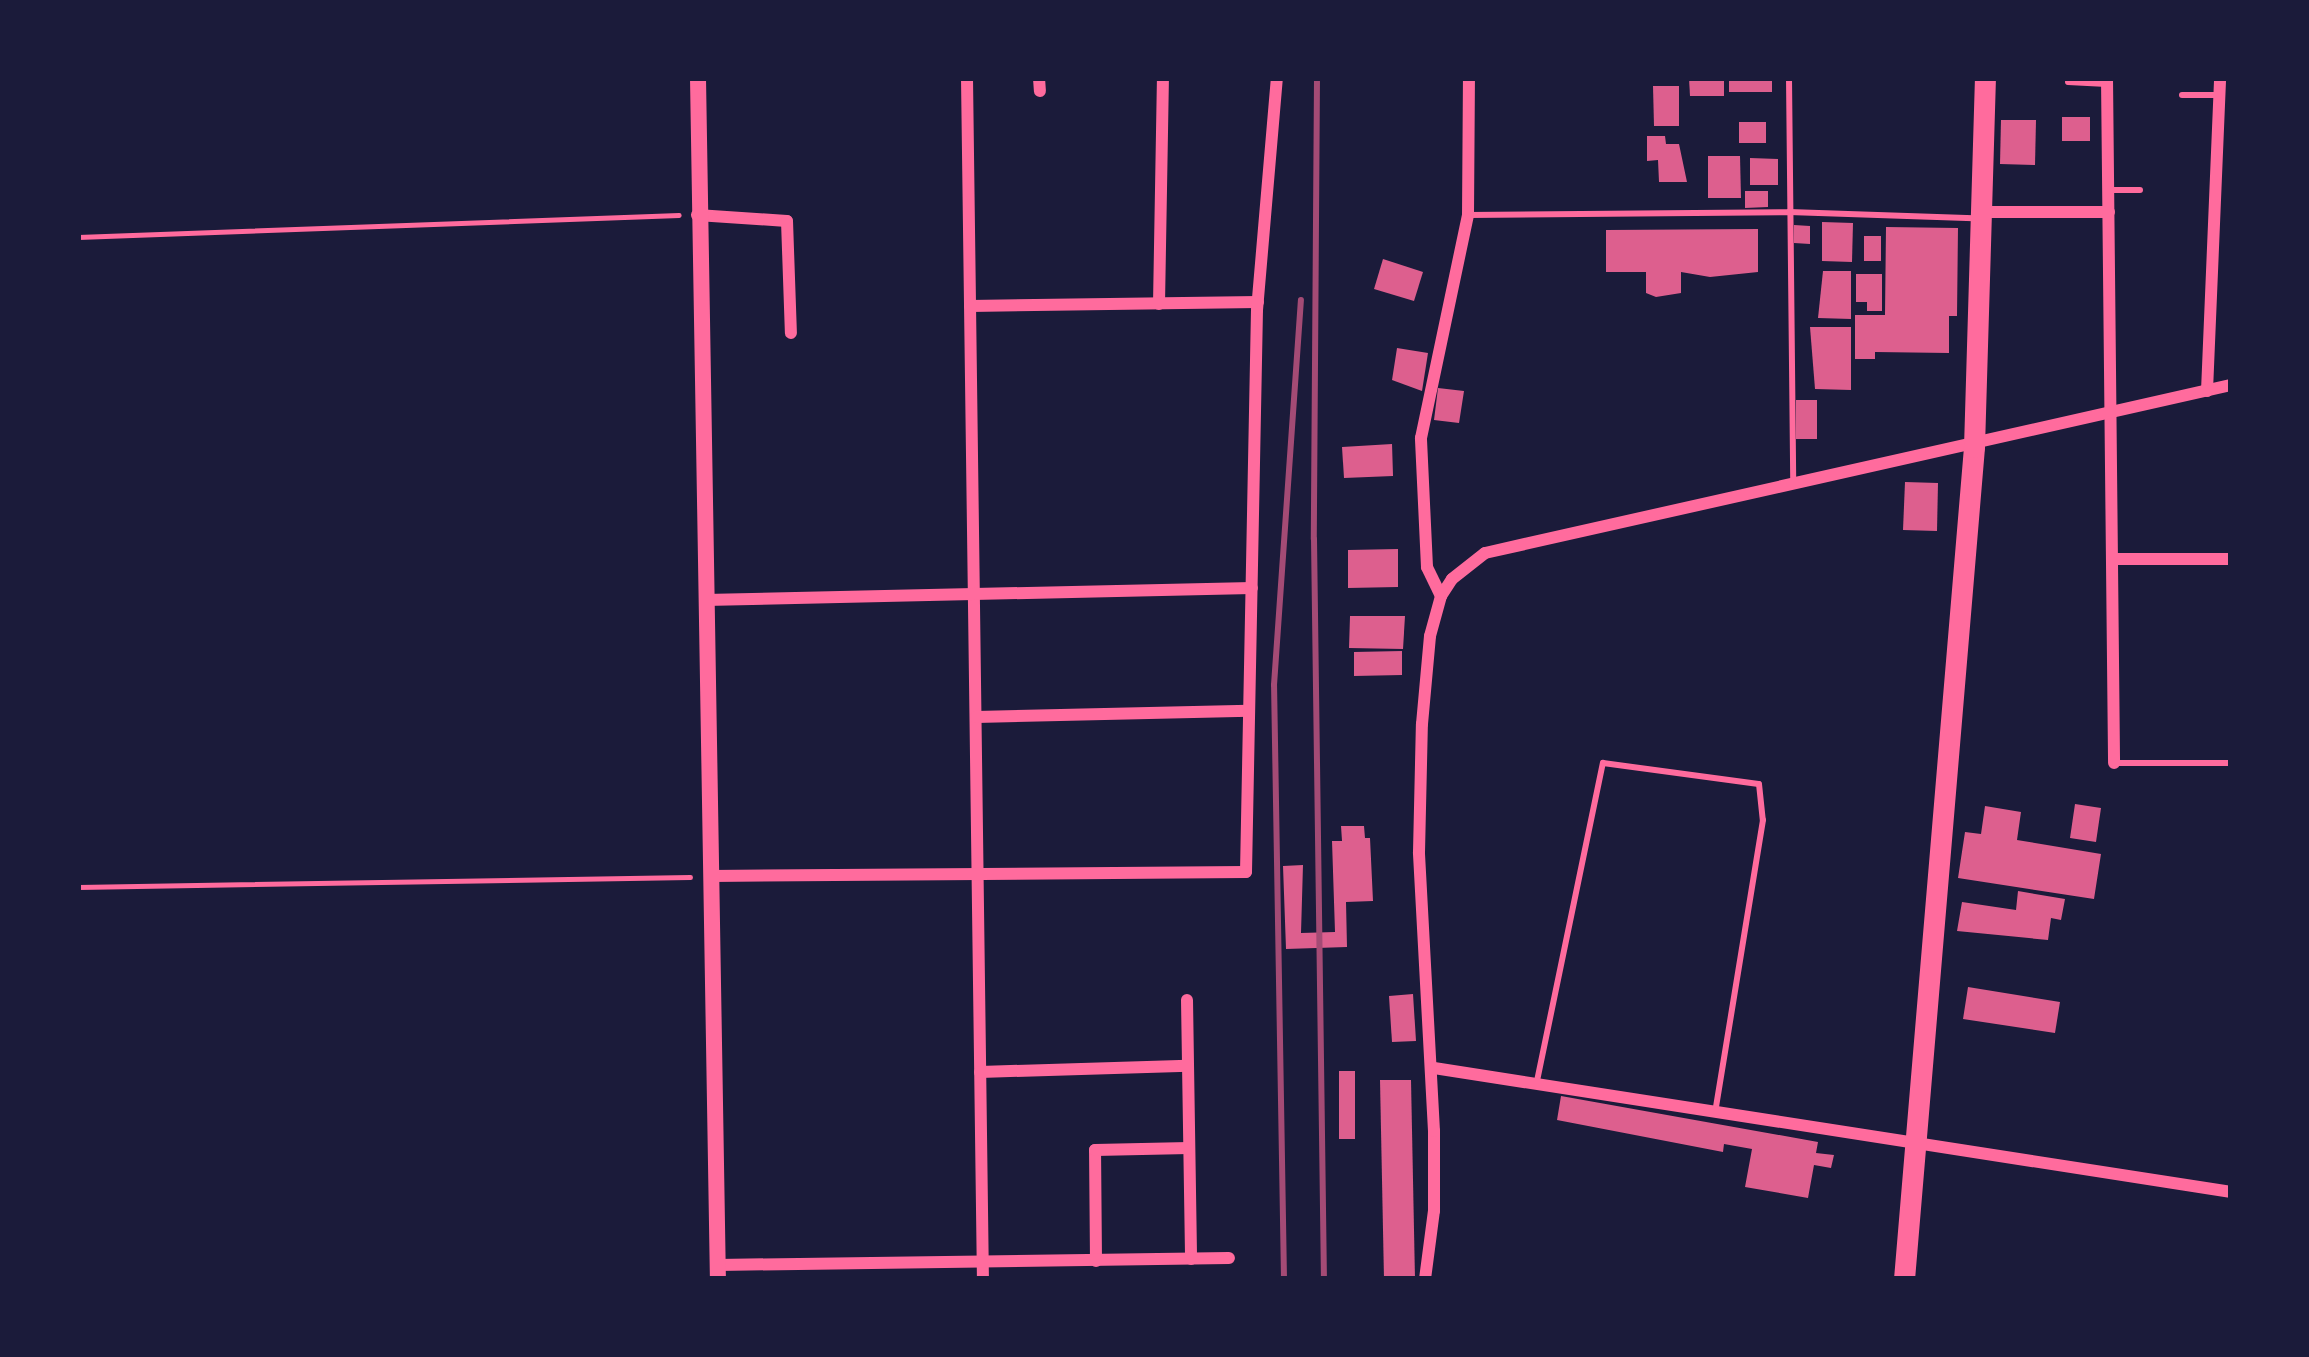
<!DOCTYPE html>
<html>
<head>
<meta charset="utf-8">
<style>
	body { margin:0 }
	#map { position:relative; width:2309px; height:1357px; overflow:hidden; background:#1b1b3a; font-family:Cabin,sans-serif }
	div>[style] { position:absolute }
	.building>* { inset:0; background:#dd5f8e }
	.path>* { height:4.5px; margin:-2.25px; padding:0 2.25px; transform-origin:2.25px; border-radius:2.25px; background:#ff6b9d }
	.service>* { height:6px; margin:-3px; padding:0 3px; transform-origin:3px; border-radius:3px; background:#ff6b9d }
	.minor>* { height:12px; margin:-6px; padding:0 6px; transform-origin:6px; border-radius:6px; background:#ff6b9d }
	.tertiary>* { height:16px; margin:-8px; padding:0 8px; transform-origin:8px; border-radius:8px; background:#ff6b9d }
	.trunk>* { height:21px; margin:-10.5px; padding:0 10.5px; transform-origin:10.5px; border-radius:10.5px; background:#ff6b9d }
	.rail>* { height:6px; margin:-3px; padding:0 3px; transform-origin:3px; border-radius:3px; background:#a44b75 }
	span { translate:-50% -50%; white-space:nowrap; text-align:center; line-height:1.15; -webkit-text-stroke:9px #1b1b3a; paint-order:stroke }
	.frame { position:absolute; inset:0; border:81px solid #1b1b3a; pointer-events:none }
</style>
</head>
<body>
<div id="map">
	<div class="building">
		<div style="clip-path:polygon(1689px 78px,1724px 78px,1724px 96px,1690px 96px)"></div>
		<div style="clip-path:polygon(1729px 78px,1772px 78px,1772px 92px,1729px 92px)"></div>
		<div style="clip-path:polygon(1653px 86px,1679px 86px,1679px 126px,1654px 126px)"></div>
		<div style="clip-path:polygon(2062px 117px,2090px 117px,2090px 141px,2062px 141px)"></div>
		<div style="clip-path:polygon(2001px 120px,2036px 120px,2035px 165px,2000px 164px)"></div>
		<div style="clip-path:polygon(1739px 122px,1766px 122px,1766px 143px,1739px 143px)"></div>
		<div style="clip-path:polygon(1647px 136px,1665px 136px,1666px 144px,1679px 144px,1687px 182px,1659px 182px,1658px 160px,1647px 161px)"></div>
		<div style="clip-path:polygon(1708px 156px,1740px 156px,1741px 198px,1708px 198px)"></div>
		<div style="clip-path:polygon(1750px 158px,1778px 159px,1778px 185px,1750px 185px)"></div>
		<div style="clip-path:polygon(1745px 191px,1768px 191px,1768px 207px,1745px 208px)"></div>
		<div style="clip-path:polygon(1822px 222px,1853px 223px,1852px 262px,1822px 261px)"></div>
		<div style="clip-path:polygon(1794px 225px,1810px 226px,1810px 244px,1794px 243px)"></div>
		<div style="clip-path:polygon(1886px 227px,1958px 228px,1957px 316px,1949px 316px,1949px 353px,1875px 352px,1875px 359px,1855px 359px,1855px 315px,1885px 315px)"></div>
		<div style="clip-path:polygon(1758px 229px,1758px 272px,1710px 277px,1681px 272px,1681px 293px,1656px 297px,1646px 293px,1646px 272px,1606px 272px,1606px 230px)"></div>
		<div style="clip-path:polygon(1864px 236px,1881px 236px,1881px 261px,1864px 261px)"></div>
		<div style="clip-path:polygon(1383px 259px,1423px 272px,1414px 301px,1374px 289px)"></div>
		<div style="clip-path:polygon(1823px 271px,1851px 271px,1851px 319px,1818px 318px)"></div>
		<div style="clip-path:polygon(1856px 274px,1882px 274px,1882px 311px,1867px 311px,1867px 302px,1856px 302px)"></div>
		<div style="clip-path:polygon(1810px 327px,1851px 327px,1851px 390px,1815px 389px)"></div>
		<div style="clip-path:polygon(1397px 348px,1428px 353px,1422px 391px,1392px 380px)"></div>
		<div style="clip-path:polygon(1438px 388px,1464px 391px,1459px 423px,1434px 420px)"></div>
		<div style="clip-path:polygon(1796px 400px,1817px 400px,1817px 439px,1796px 439px)"></div>
		<div style="clip-path:polygon(1392px 444px,1393px 476px,1344px 478px,1342px 447px)"></div>
		<div style="clip-path:polygon(1905px 482px,1938px 483px,1937px 531px,1903px 530px)"></div>
		<div style="clip-path:polygon(1398px 549px,1398px 587px,1348px 588px,1348px 550px)"></div>
		<div style="clip-path:polygon(1350px 616px,1405px 616px,1403px 649px,1349px 648px)"></div>
		<div style="clip-path:polygon(1402px 651px,1402px 675px,1354px 676px,1354px 652px)"></div>
		<div style="clip-path:polygon(2075px 804px,2101px 808px,2096px 842px,2070px 838px)"></div>
		<div style="clip-path:polygon(1985px 806px,2021px 812px,2017px 840px,2101px 854px,2094px 899px,1958px 878px,1965px 832px,1981px 834px)"></div>
		<div style="clip-path:polygon(1341px 826px,1364px 826px,1365px 838px,1370px 838px,1373px 901px,1346px 902px,1347px 947px,1286px 949px,1283px 866px,1303px 865px,1301px 933px,1335px 932px,1332px 841px,1342px 841px)"></div>
		<div style="clip-path:polygon(2018px 891px,2065px 899px,2061px 920px,2051px 918px,2048px 940px,1957px 931px,1962px 902px,2016px 910px)"></div>
		<div style="clip-path:polygon(1968px 987px,2060px 1002px,2055px 1033px,1963px 1019px)"></div>
		<div style="clip-path:polygon(1413px 994px,1416px 1041px,1392px 1042px,1389px 996px)"></div>
		<div style="clip-path:polygon(1339px 1071px,1355px 1071px,1355px 1139px,1339px 1139px)"></div>
		<div style="clip-path:polygon(1380px 1080px,1411px 1080px,1415px 1279px,1384px 1279px)"></div>
		<div style="clip-path:polygon(1561px 1096px,1818px 1142px,1816px 1153px,1834px 1155px,1831px 1168px,1814px 1165px,1808px 1198px,1745px 1187px,1752px 1149px,1724px 1144px,1723px 1152px,1557px 1120px)"></div>
	</div>
	<div class="path">
		<div style="left:78px;top:237px;width:601px;rotate:-2.1deg"></div>
		<div style="left:78px;top:887px;width:612px;rotate:-0.94deg"></div>
	</div>
	<div class="service">
		<div style="left:1789px;top:78px;width:406px;rotate:89.4deg"></div>
		<div style="left:2068px;top:82px;width:39px;rotate:3deg"></div>
		<div style="left:2182px;top:95px;width:37px"></div>
		<div style="left:2109px;top:190px;width:31px"></div>
		<div style="left:1468px;top:215px;width:321px;rotate:-0.5deg"></div>
		<div style="left:1789px;top:212px;width:185px;rotate:1.9deg"></div>
		<div style="left:2115px;top:763px;width:116px"></div>
		<div style="left:1537px;top:1081px;width:325px;rotate:-78.3deg"></div>
		<div style="left:1603px;top:763px;width:157px;rotate:7.7deg"></div>
		<div style="left:1759px;top:784px;width:36px;rotate:84deg"></div>
		<div style="left:1763px;top:820px;width:297px;rotate:99.3deg"></div>
	</div>
	<div class="minor">
		<div style="left:967px;top:78px;width:1201px;rotate:89.24deg"></div>
		<div style="left:1039px;top:78px;width:13px;rotate:86deg"></div>
		<div style="left:2107px;top:78px;width:685px;rotate:89.41deg"></div>
		<div style="left:1981px;top:212px;width:128px"></div>
		<div style="left:697px;top:215px;width:90px;rotate:3.8deg"></div>
		<div style="left:787px;top:221px;width:112px;rotate:88deg"></div>
		<div style="left:1159px;top:304px;width:226px;rotate:-89deg"></div>
		<div style="left:970px;top:306px;width:288px;rotate:-0.8deg"></div>
		<div style="left:2207px;top:391px;width:313px;rotate:-87.6deg"></div>
		<div style="left:2116px;top:559px;width:115px"></div>
		<div style="left:1441px;top:596px;width:32px;rotate:-116deg"></div>
		<div style="left:1427px;top:567px;width:129px;rotate:-92.7deg"></div>
		<div style="left:1421px;top:438px;width:228px;rotate:-78.1deg"></div>
		<div style="left:1468px;top:215px;width:137px;rotate:-89.6deg"></div>
		<div style="left:705px;top:600px;width:547px;rotate:-1.26deg"></div>
		<div style="left:976px;top:717px;width:273px;rotate:-1.3deg"></div>
		<div style="left:711px;top:876px;width:535px;rotate:-0.43deg"></div>
		<div style="left:1246px;top:872px;width:562px;rotate:-88.88deg"></div>
		<div style="left:1257px;top:310px;width:233px;rotate:-85.1deg"></div>
		<div style="left:1187px;top:1000px;width:259px;rotate:89.1deg"></div>
		<div style="left:1434px;top:1068px;width:807px;rotate:8.84deg"></div>
		<div style="left:980px;top:1072px;width:208px;rotate:-1.7deg"></div>
		<div style="left:1096px;top:1261px;width:111px;rotate:-90.5deg"></div>
		<div style="left:1095px;top:1150px;width:94px;rotate:-1.2deg"></div>
		<div style="left:718px;top:1265px;width:511px;rotate:-0.78deg"></div>
		<div style="left:1425px;top:1279px;width:69px;rotate:-82.5deg"></div>
		<div style="left:1434px;top:1211px;width:80px;rotate:-90deg"></div>
		<div style="left:1434px;top:1131px;width:279px;rotate:-93.1deg"></div>
		<div style="left:1419px;top:852px;width:128px;rotate:-88.7deg"></div>
		<div style="left:1422px;top:724px;width:88px;rotate:-84.8deg"></div>
		<div style="left:1430px;top:636px;width:41px;rotate:-74.6deg"></div>
		<div style="left:1441px;top:596px;width:20px;rotate:-57deg"></div>
		<div style="left:1452px;top:579px;width:42px;rotate:-38.2deg"></div>
		<div style="left:1485px;top:553px;width:765px;rotate:-12.69deg"></div>
	</div>
	<div class="tertiary">
		<div style="left:698px;top:78px;width:1201px;rotate:89.05deg"></div>
	</div>
	<div class="trunk">
		<div style="left:1904px;top:1279px;width:835px;rotate:-85.19deg"></div>
		<div style="left:1974px;top:447px;width:369px;rotate:-88.3deg"></div>
	</div>
	<div class="rail">
		<div style="left:1317px;top:78px;width:461px;rotate:90.4deg"></div>
		<div style="left:1314px;top:539px;width:740px;rotate:89.23deg"></div>
		<div style="left:1284px;top:1279px;width:594px;rotate:-90.96deg"></div>
		<div style="left:1274px;top:685px;width:386px;rotate:-86deg"></div>
	</div>
	<div class="frame"></div>
</div>
</body>
</html>
